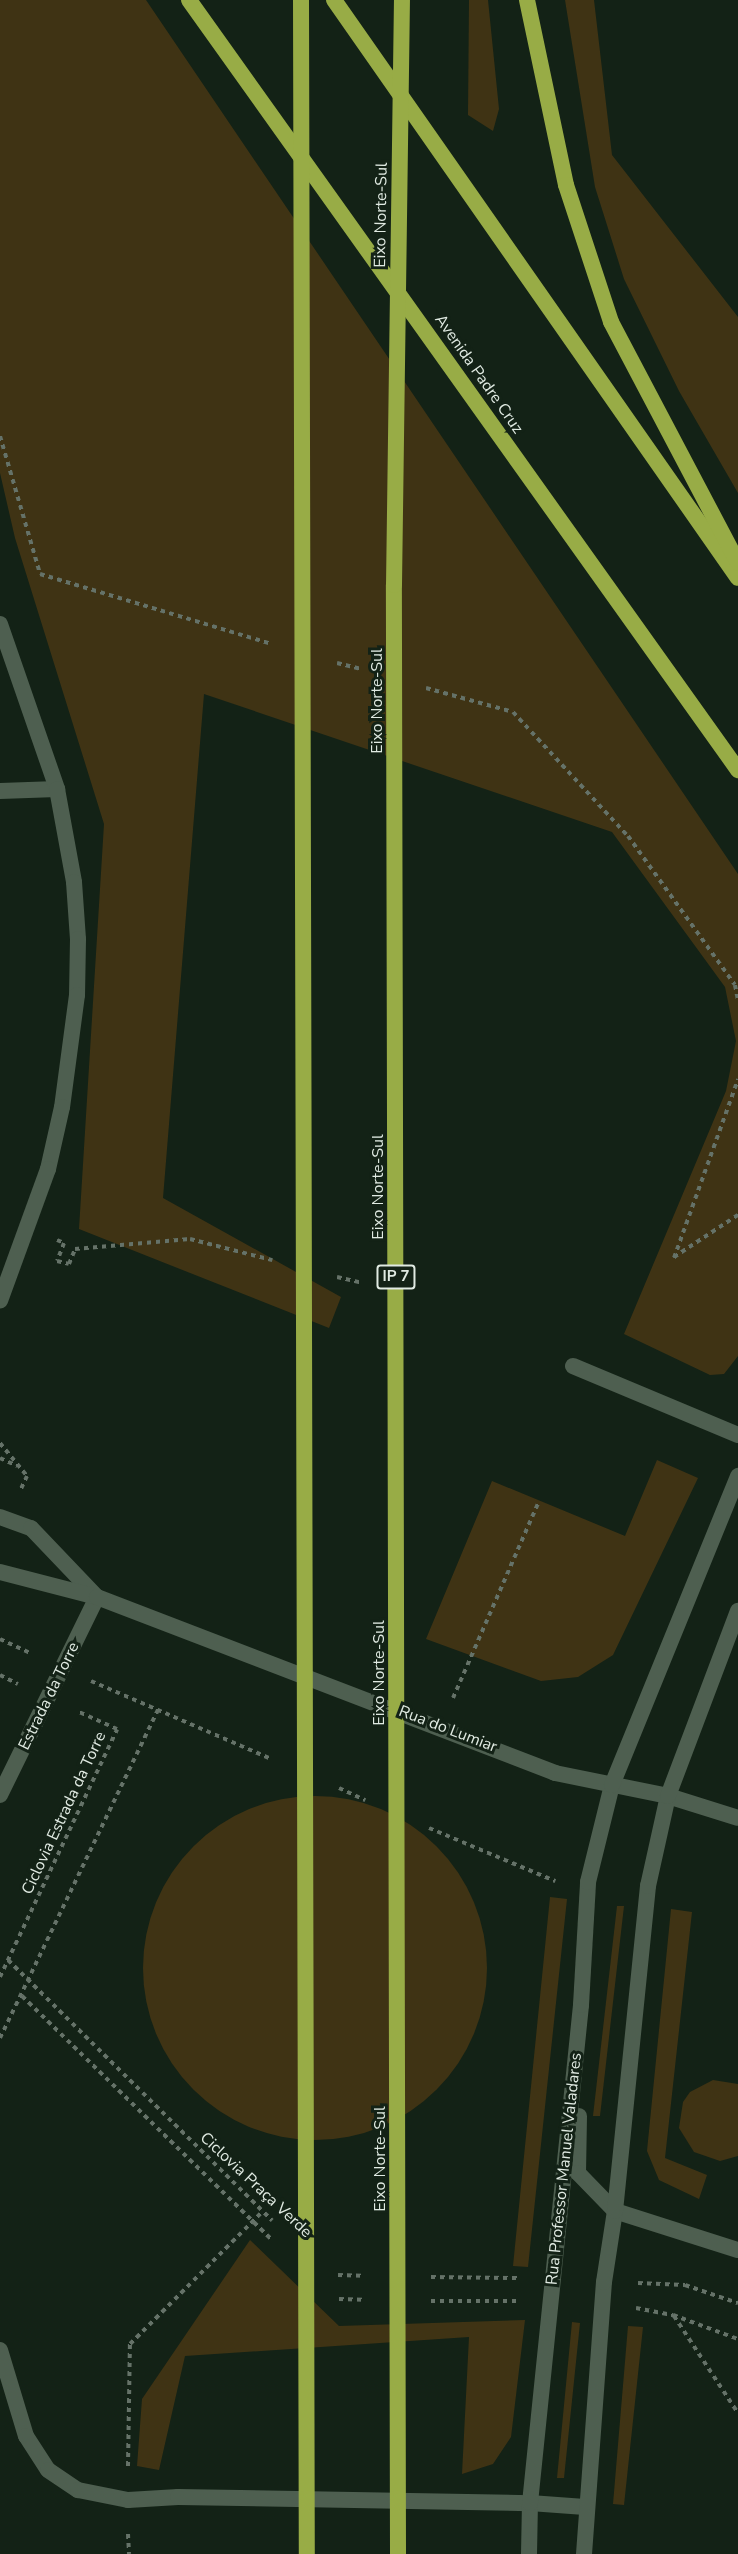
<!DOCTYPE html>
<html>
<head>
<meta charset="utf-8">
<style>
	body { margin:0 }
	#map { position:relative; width:738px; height:2554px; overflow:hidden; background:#132216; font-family:"Nunito Sans",sans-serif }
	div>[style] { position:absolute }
	.green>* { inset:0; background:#3f3314 }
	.round { border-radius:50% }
	.path>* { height:4px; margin-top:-2px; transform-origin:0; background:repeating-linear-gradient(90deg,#657268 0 4.5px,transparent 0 9px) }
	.service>* { height:16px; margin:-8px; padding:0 8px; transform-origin:8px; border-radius:8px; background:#4e5f50 }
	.minor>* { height:16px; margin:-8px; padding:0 8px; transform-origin:8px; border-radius:8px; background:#4e5f50 }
	.tertiary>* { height:16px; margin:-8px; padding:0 8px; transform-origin:8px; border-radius:8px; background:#4e5f50 }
	.secondary>* { height:16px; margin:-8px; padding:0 8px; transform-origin:8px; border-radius:8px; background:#4e5f50 }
	.trunk>* { height:16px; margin:-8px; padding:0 8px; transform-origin:8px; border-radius:8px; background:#98ac46 }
	span { translate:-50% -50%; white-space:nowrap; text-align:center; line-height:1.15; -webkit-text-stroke:6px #132216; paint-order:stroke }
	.shield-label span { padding:2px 4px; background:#132216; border:2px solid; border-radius:4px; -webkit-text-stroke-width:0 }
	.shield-label { font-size:15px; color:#e0eae2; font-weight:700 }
	.street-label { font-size:16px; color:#e0eae2 }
</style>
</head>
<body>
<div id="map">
	<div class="green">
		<div style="clip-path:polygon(0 0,146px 0,738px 874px,738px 1356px,724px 1374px,710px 1375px,624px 1334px,726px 1091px,736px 1041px,725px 987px,612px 832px,204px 694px,163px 1198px,341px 1297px,329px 1328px,79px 1229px,104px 824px,15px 538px,0 473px)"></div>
		<div style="clip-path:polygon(469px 0,488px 0,499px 109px,493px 131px,468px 115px)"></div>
		<div style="clip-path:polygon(565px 0,594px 0,612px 155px,738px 317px,738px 493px,679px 391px,624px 279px,595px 187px)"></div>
		<div style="clip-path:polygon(657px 1460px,698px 1478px,613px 1655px,578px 1677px,541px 1681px,426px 1639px,492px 1481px,625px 1536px)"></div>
		<div class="round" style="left:143px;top:1796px;width:344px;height:344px"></div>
		<div style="clip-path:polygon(550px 1897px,567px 1899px,528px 2267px,513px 2266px)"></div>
		<div style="clip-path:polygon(617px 1906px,624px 1906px,600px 2116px,593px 2116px)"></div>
		<div style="clip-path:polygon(671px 1909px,692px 1912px,665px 2158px,707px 2175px,699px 2199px,659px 2180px,647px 2151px)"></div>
		<div style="clip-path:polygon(713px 2080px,738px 2084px,738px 2156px,720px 2161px,694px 2152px,679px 2128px,683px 2102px,690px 2092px)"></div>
		<div style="clip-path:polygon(250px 2240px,339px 2326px,525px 2320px,511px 2437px,493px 2464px,462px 2474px,469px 2337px,185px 2356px,159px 2470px,137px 2466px,142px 2399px)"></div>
		<div style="clip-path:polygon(572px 2322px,580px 2323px,564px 2478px,557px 2478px)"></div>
		<div style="clip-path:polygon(628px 2326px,643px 2327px,624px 2505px,613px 2504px)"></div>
	</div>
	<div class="path">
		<div style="left:0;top:436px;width:144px;rotate:73.8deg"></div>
		<div style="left:40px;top:574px;width:239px;rotate:16.8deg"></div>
		<div style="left:337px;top:663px;width:25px;rotate:14deg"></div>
		<div style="left:426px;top:688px;width:90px;rotate:15.4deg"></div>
		<div style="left:513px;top:712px;width:169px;rotate:47.2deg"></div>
		<div style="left:628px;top:836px;width:183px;rotate:54.3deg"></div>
		<div style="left:735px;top:985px;width:16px;rotate:79deg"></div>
		<div style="left:57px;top:1240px;width:8px;rotate:23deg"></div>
		<div style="left:64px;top:1243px;width:19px;rotate:111deg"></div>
		<div style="left:57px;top:1261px;width:12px;rotate:14deg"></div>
		<div style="left:69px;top:1264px;width:16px;rotate:-68deg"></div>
		<div style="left:75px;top:1249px;width:115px;rotate:-5deg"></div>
		<div style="left:190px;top:1239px;width:85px;rotate:14.4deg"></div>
		<div style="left:674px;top:1257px;width:77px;rotate:-33.3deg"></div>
		<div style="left:674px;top:1258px;width:190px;rotate:-70.3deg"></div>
		<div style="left:337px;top:1277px;width:26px;rotate:13deg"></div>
		<div style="left:0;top:1443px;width:43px;rotate:50.7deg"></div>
		<div style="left:27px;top:1476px;width:14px;rotate:115deg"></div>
		<div style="left:0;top:1458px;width:19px;rotate:25deg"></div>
		<div style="left:0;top:1639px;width:35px;rotate:25deg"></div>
		<div style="left:0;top:1675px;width:20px;rotate:27deg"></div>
		<div style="left:91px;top:1681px;width:196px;rotate:23.4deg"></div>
		<div style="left:453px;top:1698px;width:215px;rotate:-66.4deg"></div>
		<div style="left:339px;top:1788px;width:29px;rotate:25deg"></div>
		<div style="left:429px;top:1828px;width:137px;rotate:22.8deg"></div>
		<div style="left:8px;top:1960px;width:371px;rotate:44.6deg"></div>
		<div style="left:0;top:1977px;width:274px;rotate:-64.7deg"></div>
		<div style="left:117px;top:1729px;width:44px;rotate:-155.8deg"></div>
		<div style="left:22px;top:1996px;width:349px;rotate:44.3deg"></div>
		<div style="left:0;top:2038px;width:365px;rotate:-64.3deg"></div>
		<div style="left:338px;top:2275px;width:25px;rotate:2deg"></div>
		<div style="left:431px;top:2277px;width:88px;rotate:0.7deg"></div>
		<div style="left:638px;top:2283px;width:47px;rotate:2.4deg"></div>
		<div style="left:685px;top:2285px;width:56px;rotate:18.8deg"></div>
		<div style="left:339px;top:2299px;width:25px;rotate:2deg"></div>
		<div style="left:431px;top:2301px;width:86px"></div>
		<div style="left:636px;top:2308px;width:38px;rotate:11deg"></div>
		<div style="left:673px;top:2315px;width:69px;rotate:20.3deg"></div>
		<div style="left:674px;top:2316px;width:116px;rotate:56.6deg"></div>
		<div style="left:128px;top:2466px;width:122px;rotate:-89.1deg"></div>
		<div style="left:130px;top:2344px;width:187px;rotate:-45deg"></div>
		<div style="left:128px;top:2534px;width:20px;rotate:87deg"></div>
	</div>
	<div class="service">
		<div style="left:0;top:791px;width:57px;rotate:-2deg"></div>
		<div style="left:573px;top:1366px;width:179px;rotate:22.7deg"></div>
	</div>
	<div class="minor">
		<div style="left:0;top:624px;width:175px;rotate:70.9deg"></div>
		<div style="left:57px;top:789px;width:95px;rotate:79.6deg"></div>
		<div style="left:74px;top:882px;width:57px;rotate:86deg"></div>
		<div style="left:78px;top:939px;width:56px;rotate:91deg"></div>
		<div style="left:77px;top:995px;width:113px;rotate:97.6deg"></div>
		<div style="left:62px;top:1107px;width:64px;rotate:102.7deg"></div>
		<div style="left:48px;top:1169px;width:140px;rotate:110deg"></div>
		<div style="left:668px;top:1796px;width:73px;rotate:17.4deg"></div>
		<div style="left:615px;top:2211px;width:129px;rotate:17.6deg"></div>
		<div style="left:0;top:2350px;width:90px;rotate:73.2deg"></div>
		<div style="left:26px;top:2436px;width:40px;rotate:57.1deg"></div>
		<div style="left:48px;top:2470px;width:36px;rotate:34deg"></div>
		<div style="left:78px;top:2490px;width:51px;rotate:11.3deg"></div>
		<div style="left:128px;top:2500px;width:50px;rotate:-3.4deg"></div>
		<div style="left:178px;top:2497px;width:352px;rotate:1deg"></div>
	</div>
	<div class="tertiary">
		<div style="left:0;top:1795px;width:220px;rotate:-63.9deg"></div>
		<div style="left:579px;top:2116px;width:57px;rotate:91deg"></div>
		<div style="left:578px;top:2173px;width:53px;rotate:45.8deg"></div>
		<div style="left:530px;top:2503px;width:55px;rotate:4.2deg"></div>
		<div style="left:529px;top:2554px;width:51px;rotate:-88.9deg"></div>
		<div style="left:530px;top:2503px;width:501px;rotate:-84.15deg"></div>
		<div style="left:581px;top:2005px;width:123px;rotate:-86.7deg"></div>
		<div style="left:588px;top:1882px;width:100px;rotate:-76.1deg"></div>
		<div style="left:584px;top:2554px;width:273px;rotate:-85.8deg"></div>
		<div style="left:604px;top:2282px;width:72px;rotate:-81.2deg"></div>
		<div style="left:615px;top:2211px;width:327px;rotate:-84.2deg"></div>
		<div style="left:648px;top:1886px;width:92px;rotate:-77.5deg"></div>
	</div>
	<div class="secondary">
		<div style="left:0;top:1517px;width:33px;rotate:20deg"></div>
		<div style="left:31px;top:1528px;width:95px;rotate:46.3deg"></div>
		<div style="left:0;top:1572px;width:100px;rotate:14.5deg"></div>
		<div style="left:97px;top:1597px;width:491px;rotate:21deg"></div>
		<div style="left:555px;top:1773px;width:115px;rotate:11.5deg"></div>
		<div style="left:668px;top:1796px;width:198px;rotate:-69.3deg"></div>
		<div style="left:612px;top:1785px;width:334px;rotate:-67.8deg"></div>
	</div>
	<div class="trunk">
		<div style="left:189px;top:0;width:946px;rotate:54.51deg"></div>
		<div style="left:301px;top:0;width:2554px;rotate:89.87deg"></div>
		<div style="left:334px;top:0;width:705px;rotate:55.05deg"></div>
		<div style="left:527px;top:0;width:189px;rotate:78.1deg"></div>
		<div style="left:566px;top:185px;width:144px;rotate:71.8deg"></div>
		<div style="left:611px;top:322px;width:272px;rotate:62.2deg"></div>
		<div style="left:398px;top:2554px;width:1969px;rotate:-90.12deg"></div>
		<div style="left:394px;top:585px;width:585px;rotate:-89.22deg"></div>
	</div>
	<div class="shield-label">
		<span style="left:396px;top:1277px">IP 7</span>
	</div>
	<div class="street-label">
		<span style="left:381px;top:215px;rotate:-89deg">Eixo Norte-Sul</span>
		<span style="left:479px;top:374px;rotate:55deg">Avenida Padre Cruz</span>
		<span style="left:377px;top:701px;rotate:-90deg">Eixo Norte-Sul</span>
		<span style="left:378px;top:1187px;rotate:-90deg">Eixo Norte-Sul</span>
		<span style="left:379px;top:1673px;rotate:-90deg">Eixo Norte-Sul</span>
		<span style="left:49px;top:1696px;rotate:-64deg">Estrada da Torre</span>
		<span style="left:448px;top:1729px;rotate:21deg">Rua do Lumiar</span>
		<span style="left:64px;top:1813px;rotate:-65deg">Ciclovia Estrada da Torre</span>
		<span style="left:380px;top:2159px;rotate:-90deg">Eixo Norte-Sul</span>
		<span style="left:564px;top:2169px;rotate:-84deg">Rua Professor Manuel Valadares</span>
		<span style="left:256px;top:2185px;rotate:43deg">Ciclovia Praça Verde</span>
	</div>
</div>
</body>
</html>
